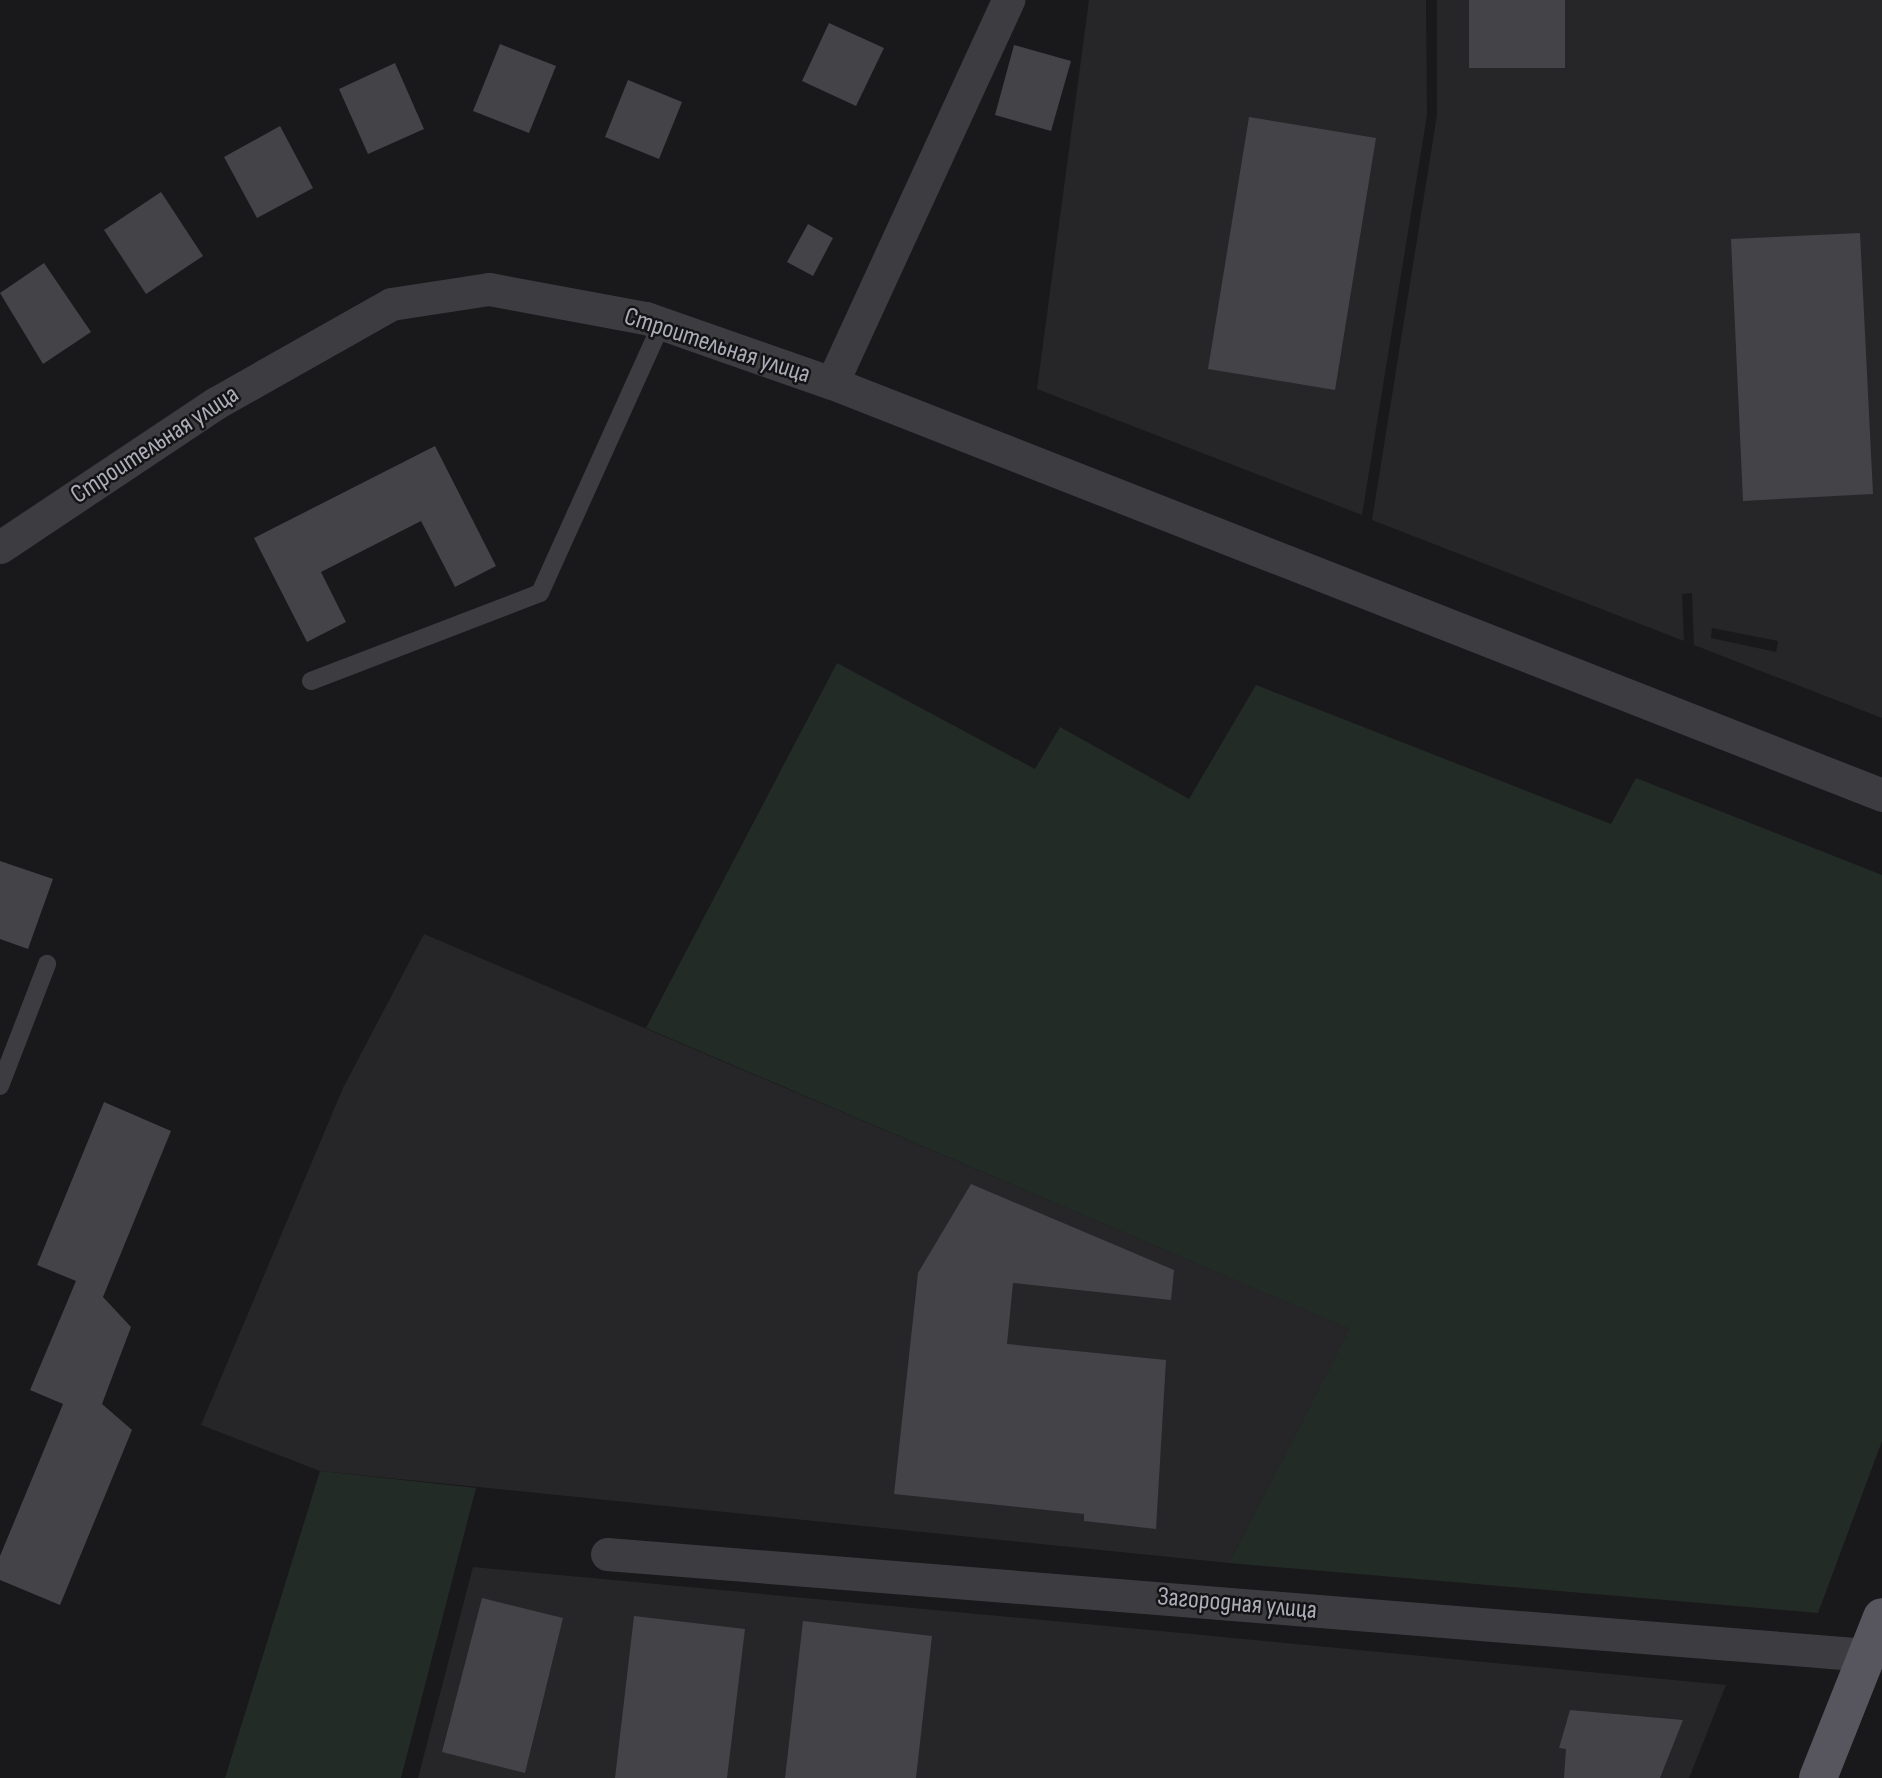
<!DOCTYPE html>
<html>
<head>
<meta charset="utf-8">
<style>
	body { margin:0 }
	#map { position:relative; width:1882px; height:1778px; overflow:hidden; background:#19191b; font-family:"Sofia Sans Condensed",sans-serif }
	div>[style] { position:absolute }
	.built>* { inset:0; background:#262528 }
	.green>* { inset:0; background:#232b26 }
	.building>* { inset:0; background:#444348 }
	.service>* { height:18px; margin:-9px; padding:0 9px; transform-origin:9px; border-radius:9px; background:#3d3c41 }
	.minor>* { height:33px; margin:-16.5px; padding:0 16.5px; transform-origin:16.5px; border-radius:16.5px; background:#3d3c41 }
	.primary>* { height:38px; margin:-19px; padding:0 19px; transform-origin:19px; border-radius:19px; background:#57565e }
	span { translate:-50% -50%; white-space:nowrap; text-align:center; line-height:1.15; -webkit-text-stroke:5px #141416; paint-order:stroke }
	.street-label { font-size:26px; color:#acadb9 }
</style>
</head>
<body>
<div id="map">
	<div class="built">
		<div style="clip-path:polygon(1089px 0,1426px 0,1427px 115px,1362px 515px,1037px 389px)"></div>
		<div style="clip-path:polygon(evenodd,1437px 0,1882px 0,1882px 718px,1694px 645px,1692px 593px,1682px 594px,1684px 641px,1372px 520px,1437px 115px,1437px 0,1712px 628px,1778px 641px,1776px 652px,1711px 638px,1712px 628px)"></div>
		<div style="clip-path:polygon(424px 934px,1351px 1329px,1229px 1563px,320px 1471px,201px 1425px,343px 1088px)"></div>
		<div style="clip-path:polygon(473px 1567px,1171px 1632px,1726px 1685px,1689px 1778px,418px 1778px)"></div>
	</div>
	<div class="green">
		<div style="clip-path:polygon(837px 663px,1035px 769px,1060px 727px,1189px 799px,1256px 685px,1611px 824px,1636px 778px,1882px 875px,1882px 1441px,1818px 1613px,1229px 1563px,1350px 1329px,646px 1028px)"></div>
		<div style="clip-path:polygon(320px 1471px,476px 1488px,401px 1778px,225px 1778px)"></div>
	</div>
	<div class="building">
		<div style="clip-path:polygon(1469px 0,1565px 0,1565px 68px,1469px 68px)"></div>
		<div style="clip-path:polygon(829px 23px,884px 48px,856px 106px,802px 81px)"></div>
		<div style="clip-path:polygon(500px 44px,556px 66px,529px 133px,473px 111px)"></div>
		<div style="clip-path:polygon(1014px 45px,1071px 61px,1051px 131px,995px 115px)"></div>
		<div style="clip-path:polygon(395px 63px,424px 129px,368px 154px,339px 89px)"></div>
		<div style="clip-path:polygon(628px 80px,682px 102px,659px 159px,605px 137px)"></div>
		<div style="clip-path:polygon(1249px 117px,1376px 138px,1335px 390px,1208px 369px)"></div>
		<div style="clip-path:polygon(280px 126px,313px 188px,257px 218px,224px 157px)"></div>
		<div style="clip-path:polygon(161px 192px,203px 256px,146px 294px,104px 230px)"></div>
		<div style="clip-path:polygon(808px 224px,833px 238px,813px 276px,787px 262px)"></div>
		<div style="clip-path:polygon(1860px 233px,1873px 494px,1743px 501px,1731px 239px)"></div>
		<div style="clip-path:polygon(44px 263px,91px 332px,43px 364px,0 293px)"></div>
		<div style="clip-path:polygon(435px 446px,496px 566px,455px 587px,421px 521px,321px 572px,346px 622px,307px 642px,254px 538px)"></div>
		<div style="clip-path:polygon(0 861px,53px 879px,28px 949px,0 939px)"></div>
		<div style="clip-path:polygon(104px 1102px,171px 1131px,103px 1297px,131px 1327px,102px 1404px,132px 1430px,60px 1605px,0 1580px,0 1556px,63px 1404px,30px 1390px,76px 1281px,37px 1265px)"></div>
		<div style="clip-path:polygon(971px 1184px,1174px 1270px,1171px 1300px,1013px 1283px,1007px 1344px,1166px 1360px,1156px 1529px,1084px 1521px,1084px 1514px,894px 1494px,918px 1273px)"></div>
		<div style="clip-path:polygon(482px 1598px,563px 1618px,525px 1773px,442px 1752px)"></div>
		<div style="clip-path:polygon(634px 1616px,745px 1629px,727px 1778px,615px 1778px)"></div>
		<div style="clip-path:polygon(803px 1621px,932px 1636px,916px 1778px,785px 1778px)"></div>
		<div style="clip-path:polygon(1570px 1710px,1683px 1720px,1660px 1778px,1564px 1778px,1566px 1749px,1559px 1748px)"></div>
	</div>
	<div class="service">
		<div style="left:311px;top:681px;width:245px;rotate:-21deg"></div>
		<div style="left:540px;top:593px;width:296px;rotate:-65.7deg"></div>
		<div style="left:0;top:1086px;width:131px;rotate:-68.9deg"></div>
	</div>
	<div class="minor">
		<div style="left:832px;top:383px;width:422px;rotate:-65.3deg"></div>
		<div style="left:0;top:547px;width:260px;rotate:-33.7deg"></div>
		<div style="left:216px;top:403px;width:201px;rotate:-29.5deg"></div>
		<div style="left:391px;top:304px;width:99px;rotate:-8.7deg"></div>
		<div style="left:489px;top:289px;width:160px;rotate:10.5deg"></div>
		<div style="left:646px;top:318px;width:197px;rotate:19.3deg"></div>
		<div style="left:832px;top:383px;width:1128px;rotate:21.42deg"></div>
		<div style="left:607px;top:1554px;width:1264px;rotate:4.58deg"></div>
	</div>
	<div class="primary">
		<div style="left:1818px;top:1778px;width:173px;rotate:-68.3deg"></div>
	</div>
	<div class="street-label">
		<span style="left:717px;top:346px;rotate:18deg">Строительная улица</span>
		<span style="left:155px;top:445px;rotate:-33deg">Строительная улица</span>
		<span style="left:1237px;top:1604px;rotate:5deg">Загородная улица</span>
	</div>
</div>
</body>
</html>
